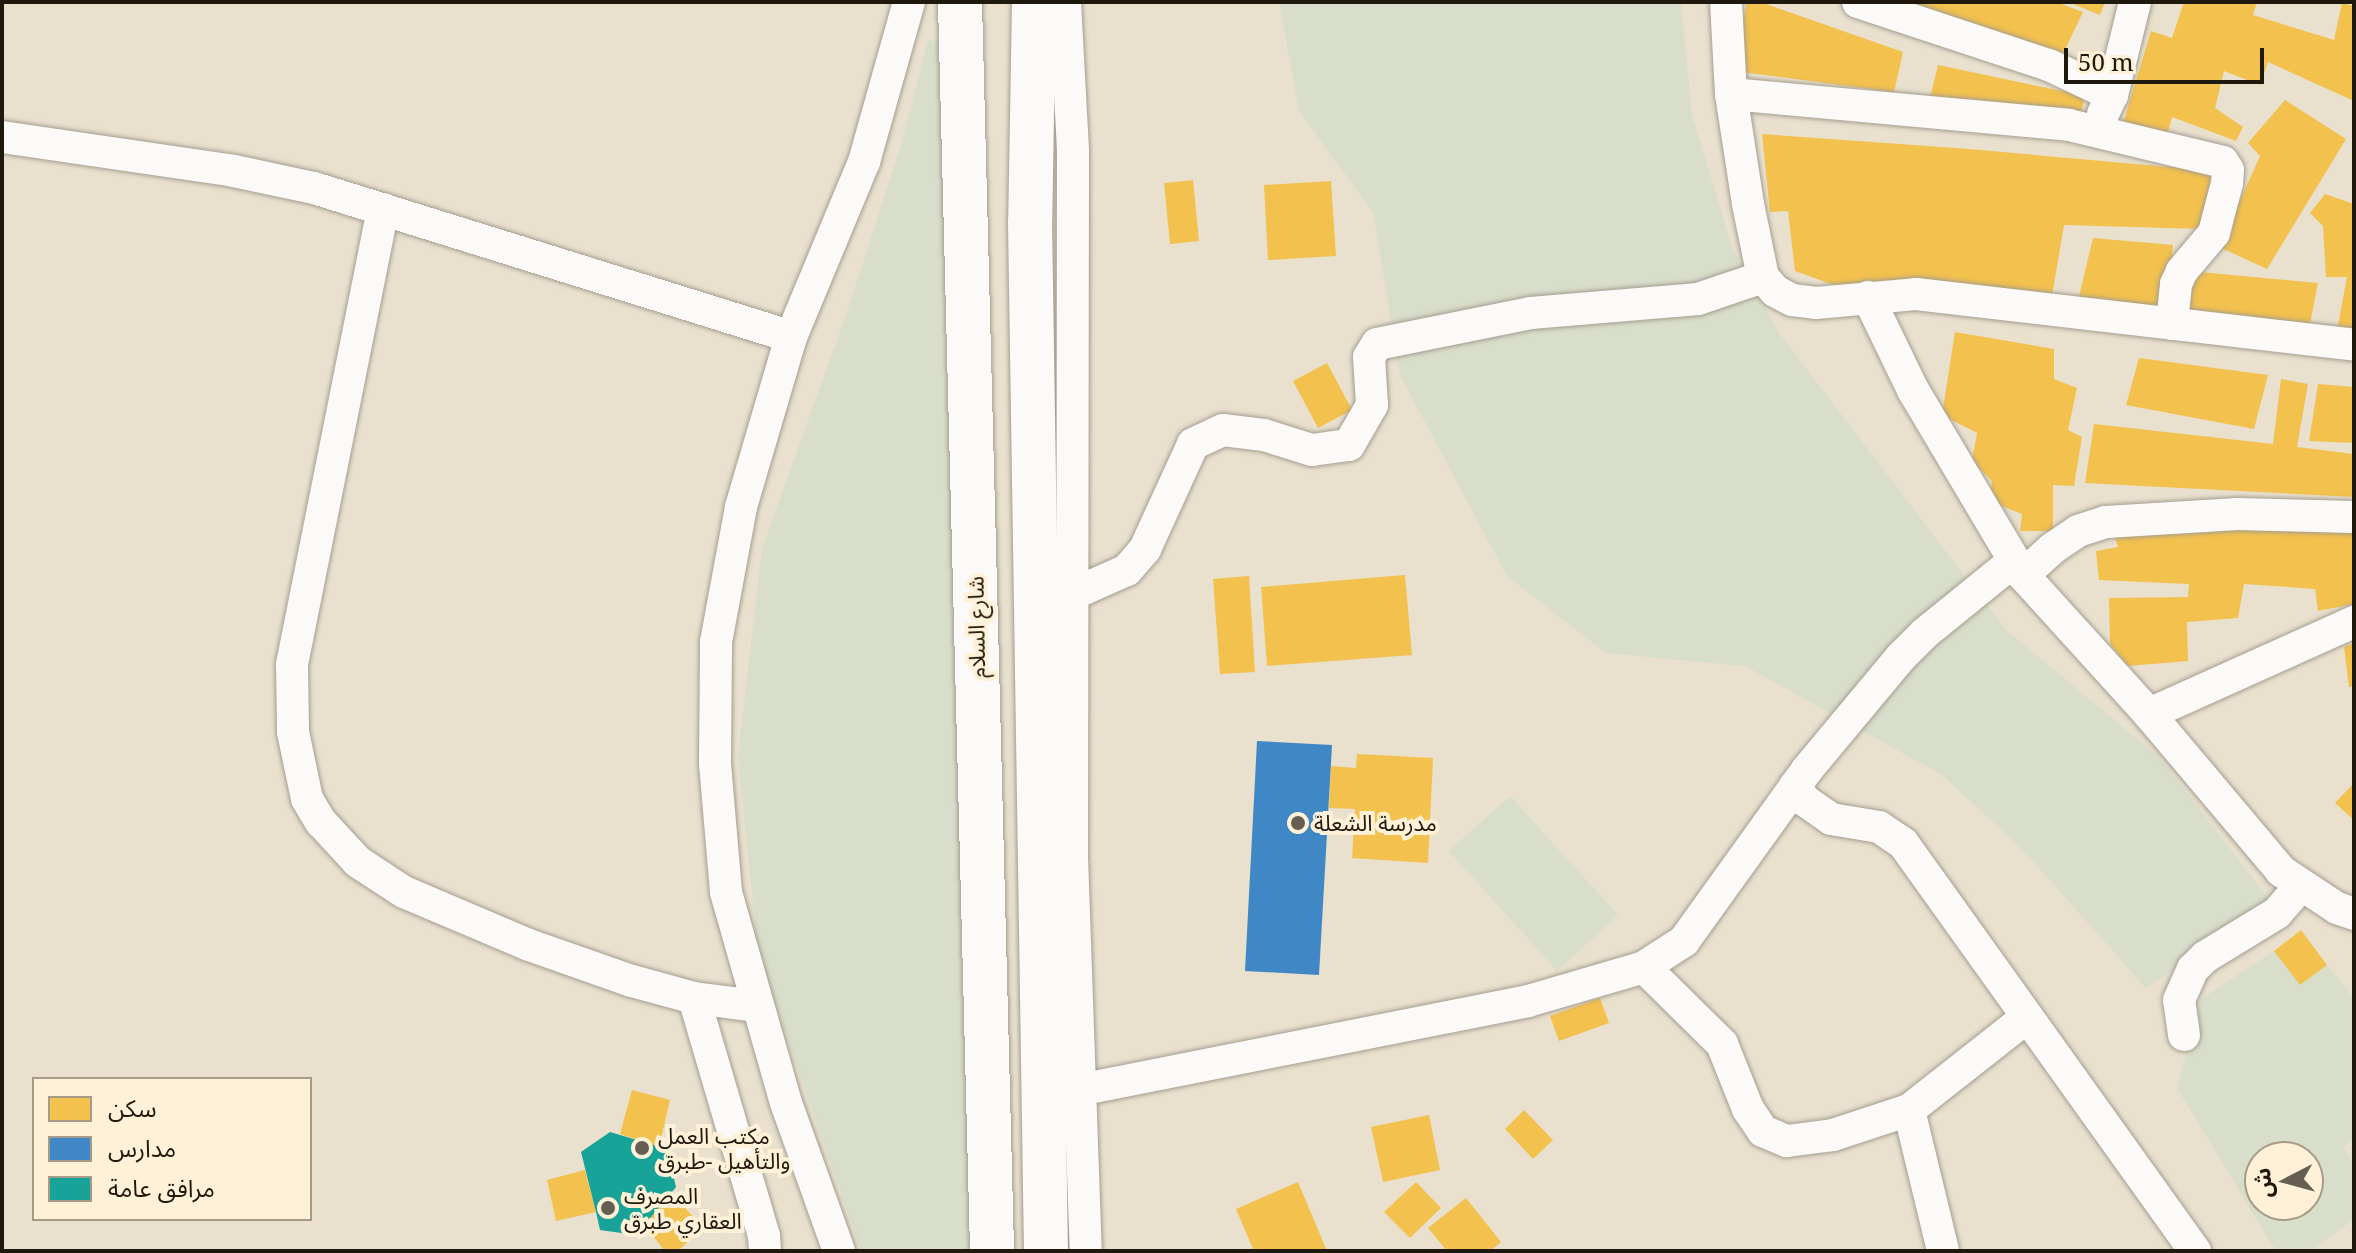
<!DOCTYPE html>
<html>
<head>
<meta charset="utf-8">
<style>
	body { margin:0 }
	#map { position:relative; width:2356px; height:1253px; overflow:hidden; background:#e9e0ce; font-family:"Noto Serif","Noto Sans Arabic",serif }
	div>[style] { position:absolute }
	.green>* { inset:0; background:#d8deca }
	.homes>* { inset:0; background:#f2c14e }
	.schools>* { inset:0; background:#3f88c5 }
	.public>* { inset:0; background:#17a398 }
	.roads { filter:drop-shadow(0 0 2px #a59d90) drop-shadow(0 0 2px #a59d90) }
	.minor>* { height:32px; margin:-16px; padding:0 16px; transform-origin:16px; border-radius:16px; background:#fcfaf8 }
	.trunk>* { height:44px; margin:-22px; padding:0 22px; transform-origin:22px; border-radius:22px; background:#fcfaf8 }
	.dots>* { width:22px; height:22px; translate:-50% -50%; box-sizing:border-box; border:4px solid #fff1d7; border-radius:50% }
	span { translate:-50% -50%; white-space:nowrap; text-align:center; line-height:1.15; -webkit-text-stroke:8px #fff1d7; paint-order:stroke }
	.street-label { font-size:22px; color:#1f190d }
	.poi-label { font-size:22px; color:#1f190d }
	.left { translate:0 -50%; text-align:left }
	.frame { position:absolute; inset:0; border:4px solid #1f190d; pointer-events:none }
	.legend { position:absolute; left:32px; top:1077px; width:280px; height:144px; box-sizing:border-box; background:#fff1d7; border:2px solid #a59b86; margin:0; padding:10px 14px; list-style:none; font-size:24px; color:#1f190d }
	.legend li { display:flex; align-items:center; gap:16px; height:40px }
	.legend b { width:40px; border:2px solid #a59b86 }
	.north { position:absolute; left:2244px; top:1141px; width:80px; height:80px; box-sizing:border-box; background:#fff1d7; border:2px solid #a59b86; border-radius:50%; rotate:264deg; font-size:22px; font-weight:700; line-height:32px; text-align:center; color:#1f190d }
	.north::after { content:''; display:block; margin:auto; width:28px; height:36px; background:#665f51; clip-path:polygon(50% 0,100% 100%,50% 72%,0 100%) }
	.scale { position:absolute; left:2064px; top:48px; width:200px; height:36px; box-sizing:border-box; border:4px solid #1f190d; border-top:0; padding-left:10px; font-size:24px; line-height:28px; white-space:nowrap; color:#1f190d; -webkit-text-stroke:6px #fff1d7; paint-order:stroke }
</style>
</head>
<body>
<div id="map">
	<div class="green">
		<div style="clip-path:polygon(1279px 2px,1681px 2px,1692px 115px,1732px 247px,1779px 333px,2006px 630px,2159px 757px,2272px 903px,2146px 988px,2021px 848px,1942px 775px,1745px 666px,1606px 653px,1507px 576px,1400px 375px,1373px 212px,1299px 111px)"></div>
		<div style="clip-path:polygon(928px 39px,957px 50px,974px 1251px,861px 1251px,758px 953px,738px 756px,762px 549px,847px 312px,902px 142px)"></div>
		<div style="clip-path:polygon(1510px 796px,1618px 915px,1557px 971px,1449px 851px)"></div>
		<div style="clip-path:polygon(evenodd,2274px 951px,2300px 985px,2327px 965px,2354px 998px,2354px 1137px,2343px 1148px,2354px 1165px,2354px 1219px,2311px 1251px,2276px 1251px,2177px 1088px,2201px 999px,2274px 951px,2260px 1157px,2308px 1157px,2308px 1205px,2260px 1205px,2260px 1157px)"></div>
	</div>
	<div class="homes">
		<div style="clip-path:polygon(1747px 2px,1760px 2px,1903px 52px,1894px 92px,1734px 71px)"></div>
		<div style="clip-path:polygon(1874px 2px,2056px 2px,2083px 12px,2059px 62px)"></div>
		<div style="clip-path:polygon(2068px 2px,2105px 2px,2100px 15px)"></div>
		<div style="clip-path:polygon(2184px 2px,2257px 2px,2253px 15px,2334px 40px,2342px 3px,2354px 6px,2354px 101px,2268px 62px,2260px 85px,2224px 71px,2215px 108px,2243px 127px,2236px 141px,2172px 117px,2165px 143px,2122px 127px,2151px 31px,2172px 38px)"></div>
		<div style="clip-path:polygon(1938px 65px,2085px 96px,2078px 123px,1929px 102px)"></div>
		<div style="clip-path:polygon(2285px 100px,2346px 139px,2267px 269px,2219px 247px,2260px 156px,2248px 143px)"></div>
		<div style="clip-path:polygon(1762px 134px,1969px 149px,2213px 171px,2201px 229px,2064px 225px,2051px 302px,1831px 284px,1795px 271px,1788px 211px,1770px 212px)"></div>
		<div style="clip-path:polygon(1193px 180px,1199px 241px,1170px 244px,1164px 183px)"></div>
		<div style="clip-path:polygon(1331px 181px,1336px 256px,1268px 260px,1264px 185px)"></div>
		<div style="clip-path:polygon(2325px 194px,2354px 204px,2354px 339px,2336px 336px,2347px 277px,2326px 277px,2323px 226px,2310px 213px)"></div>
		<div style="clip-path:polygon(2093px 238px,2173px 245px,2167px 317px,2076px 309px)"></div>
		<div style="clip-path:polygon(2189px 271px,2318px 283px,2308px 334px,2184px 322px)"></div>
		<div style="clip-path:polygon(1955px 332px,2054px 349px,2054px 379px,2077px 388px,2068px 430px,2082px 437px,2074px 486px,2053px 485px,2053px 531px,2020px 531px,2022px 514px,1989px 501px,1992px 481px,1972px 461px,1977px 433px,1942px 415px)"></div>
		<div style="clip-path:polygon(2139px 358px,2268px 375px,2254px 429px,2126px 405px)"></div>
		<div style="clip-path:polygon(1327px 363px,1352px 410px,1318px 428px,1293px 381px)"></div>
		<div style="clip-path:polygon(2281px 379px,2308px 384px,2297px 447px,2354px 454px,2354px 497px,2085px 483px,2094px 424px,2273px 444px)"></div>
		<div style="clip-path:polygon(2318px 384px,2354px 387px,2354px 443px,2309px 441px)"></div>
		<div style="clip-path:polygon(2192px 526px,2354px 530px,2354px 604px,2318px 611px,2315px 589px,2244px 584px,2238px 618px,2187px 622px,2188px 661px,2128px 666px,2110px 644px,2109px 598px,2188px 597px,2189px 584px,2099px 580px,2096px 551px,2118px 547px,2114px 534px)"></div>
		<div style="clip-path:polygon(1405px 575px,1412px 655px,1267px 666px,1261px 587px)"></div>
		<div style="clip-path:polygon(1249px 576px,1255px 672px,1220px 674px,1213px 579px)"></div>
		<div style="clip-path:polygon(2354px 643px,2354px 686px,2349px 687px,2344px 647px)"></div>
		<div style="clip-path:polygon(1357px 754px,1433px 758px,1428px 863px,1352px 858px,1355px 809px,1329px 808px,1331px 766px,1356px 768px)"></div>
		<div style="clip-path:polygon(2354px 783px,2354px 820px,2335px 803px)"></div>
		<div style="clip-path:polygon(2301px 930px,2327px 965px,2300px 985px,2274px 951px)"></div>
		<div style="clip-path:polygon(1600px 998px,1609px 1023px,1559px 1041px,1550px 1016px)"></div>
		<div style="clip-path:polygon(632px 1090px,670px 1100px,659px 1147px,620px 1134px)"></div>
		<div style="clip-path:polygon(1524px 1110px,1553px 1140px,1533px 1159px,1505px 1129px)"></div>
		<div style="clip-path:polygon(1429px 1115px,1440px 1170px,1383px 1182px,1371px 1127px)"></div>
		<div style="clip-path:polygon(585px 1170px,596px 1212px,556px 1221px,547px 1180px)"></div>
		<div style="clip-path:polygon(1298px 1182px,1327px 1251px,1254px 1251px,1236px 1209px)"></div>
		<div style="clip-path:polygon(1416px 1182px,1441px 1208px,1410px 1238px,1384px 1212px)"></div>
		<div style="clip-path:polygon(671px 1193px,703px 1227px,678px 1251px,665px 1251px,644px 1225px)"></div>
		<div style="clip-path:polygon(1466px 1198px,1501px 1242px,1490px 1251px,1447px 1251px,1428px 1228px)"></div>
	</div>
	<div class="schools">
		<div style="clip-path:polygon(1257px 741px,1332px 745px,1319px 975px,1245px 971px)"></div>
	</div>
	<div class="public">
		<div style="clip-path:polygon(610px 1132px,667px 1149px,676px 1187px,636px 1235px,600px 1230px,596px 1212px,581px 1152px)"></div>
	</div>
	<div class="roads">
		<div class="minor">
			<div style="left:1065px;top:2px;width:150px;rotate:86.9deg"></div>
			<div style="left:1073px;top:152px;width:705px;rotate:90.08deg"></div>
			<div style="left:1072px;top:857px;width:394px;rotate:88deg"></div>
			<div style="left:1726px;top:2px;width:92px;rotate:86.9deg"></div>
			<div style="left:1731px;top:94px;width:111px;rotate:81.2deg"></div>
			<div style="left:1748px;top:204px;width:75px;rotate:78.4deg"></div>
			<div style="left:1763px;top:277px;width:18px;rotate:49deg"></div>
			<div style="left:1775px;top:291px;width:19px;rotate:28deg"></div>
			<div style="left:1792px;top:300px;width:24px;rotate:7deg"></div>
			<div style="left:1816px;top:303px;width:100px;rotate:-5.1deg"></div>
			<div style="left:1916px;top:294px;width:441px;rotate:6.6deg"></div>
			<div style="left:1858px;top:2px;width:201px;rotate:18.3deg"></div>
			<div style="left:2049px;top:65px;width:70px;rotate:25.5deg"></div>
			<div style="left:1731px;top:94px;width:339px;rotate:5.2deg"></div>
			<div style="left:2069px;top:125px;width:158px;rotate:13.5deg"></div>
			<div style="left:2223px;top:162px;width:9px;rotate:58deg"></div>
			<div style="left:2228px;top:170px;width:13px;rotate:94deg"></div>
			<div style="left:2227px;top:183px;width:52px;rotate:104.6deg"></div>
			<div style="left:2214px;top:233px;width:50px;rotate:130.1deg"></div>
			<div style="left:2182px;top:271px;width:14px;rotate:115deg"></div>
			<div style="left:2176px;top:284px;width:40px;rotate:95.7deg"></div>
			<div style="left:2103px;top:114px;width:21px;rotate:-65deg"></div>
			<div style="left:2112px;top:95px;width:96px;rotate:-76.1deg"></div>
			<div style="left:2px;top:137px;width:234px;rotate:8.3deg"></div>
			<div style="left:234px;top:171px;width:82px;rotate:12deg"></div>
			<div style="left:314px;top:188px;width:500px;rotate:17.3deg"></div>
			<div style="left:383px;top:209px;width:465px;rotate:101.3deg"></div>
			<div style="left:292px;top:665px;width:67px;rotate:89.1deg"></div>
			<div style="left:293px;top:732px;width:68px;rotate:78.2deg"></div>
			<div style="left:307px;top:799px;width:27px;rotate:59deg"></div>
			<div style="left:321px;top:822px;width:54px;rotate:47.2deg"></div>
			<div style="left:358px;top:862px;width:55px;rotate:33.1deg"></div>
			<div style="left:404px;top:892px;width:136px;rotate:23deg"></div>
			<div style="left:529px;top:945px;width:109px;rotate:19.3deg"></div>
			<div style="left:632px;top:981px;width:64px;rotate:15.3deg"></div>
			<div style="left:694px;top:998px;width:64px;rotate:7.2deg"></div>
			<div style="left:1868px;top:297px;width:103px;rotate:64.2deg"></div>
			<div style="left:1913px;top:390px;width:215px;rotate:59.3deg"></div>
			<div style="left:2023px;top:575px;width:188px;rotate:47.8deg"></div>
			<div style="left:2149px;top:714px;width:205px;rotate:49.9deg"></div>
			<div style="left:2281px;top:871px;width:67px;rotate:33.5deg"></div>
			<div style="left:2337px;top:908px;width:18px;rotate:19deg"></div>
			<div style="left:2023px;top:575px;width:40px;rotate:-42deg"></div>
			<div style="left:2053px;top:548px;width:30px;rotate:-34deg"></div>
			<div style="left:2078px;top:531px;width:29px;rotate:-18deg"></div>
			<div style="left:2106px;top:522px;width:132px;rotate:-3.5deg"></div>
			<div style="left:2238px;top:514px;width:116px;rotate:1.5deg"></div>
			<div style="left:1073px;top:594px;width:59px;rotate:-24deg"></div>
			<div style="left:1127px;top:570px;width:28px;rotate:-49deg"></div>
			<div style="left:1145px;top:549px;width:115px;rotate:-65.4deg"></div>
			<div style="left:1193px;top:444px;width:33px;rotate:-25deg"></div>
			<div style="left:1223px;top:430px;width:41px;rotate:7deg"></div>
			<div style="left:1264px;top:435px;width:50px;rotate:17.4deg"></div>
			<div style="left:1312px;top:450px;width:37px;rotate:-8deg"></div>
			<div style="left:1349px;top:445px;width:46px;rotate:-60.1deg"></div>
			<div style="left:1372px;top:405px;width:48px;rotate:-93.6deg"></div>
			<div style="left:1369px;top:357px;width:15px;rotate:-58deg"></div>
			<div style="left:1377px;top:344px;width:157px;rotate:-11.4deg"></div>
			<div style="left:1531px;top:313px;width:168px;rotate:-4.8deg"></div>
			<div style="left:1698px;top:299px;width:69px;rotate:-18.7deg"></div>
			<div style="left:2149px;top:714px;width:225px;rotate:-24.2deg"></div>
			<div style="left:1795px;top:786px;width:17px;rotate:57deg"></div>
			<div style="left:1804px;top:800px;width:33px;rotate:35deg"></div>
			<div style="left:1831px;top:819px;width:49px;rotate:9.5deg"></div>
			<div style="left:1879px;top:827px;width:29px;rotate:34deg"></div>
			<div style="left:1903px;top:843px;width:502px;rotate:54.41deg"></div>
			<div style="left:1644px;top:967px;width:110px;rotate:44.6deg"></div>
			<div style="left:1722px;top:1044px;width:70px;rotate:68.2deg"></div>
			<div style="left:1748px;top:1109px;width:27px;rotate:56deg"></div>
			<div style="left:1763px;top:1131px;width:26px;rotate:23deg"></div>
			<div style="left:1787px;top:1141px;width:46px;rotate:-7.4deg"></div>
			<div style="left:1833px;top:1135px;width:80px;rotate:-18.2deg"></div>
			<div style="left:1909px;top:1110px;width:149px;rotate:-38.2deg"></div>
			<div style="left:694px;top:998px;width:248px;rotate:73.6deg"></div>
			<div style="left:764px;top:1236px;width:15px;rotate:86deg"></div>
			<div style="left:2184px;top:1035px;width:35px;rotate:-98deg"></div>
			<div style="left:2179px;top:1000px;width:34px;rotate:-66deg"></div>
			<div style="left:2193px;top:969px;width:17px;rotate:-45deg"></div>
			<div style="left:2205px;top:957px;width:84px;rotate:-31.4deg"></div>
			<div style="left:2277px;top:913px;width:37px;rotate:-49deg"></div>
			<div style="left:1079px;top:1090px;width:458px;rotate:-11.2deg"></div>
			<div style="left:1528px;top:1001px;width:121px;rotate:-16.3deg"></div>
			<div style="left:1644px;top:967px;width:48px;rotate:-33deg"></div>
			<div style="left:1684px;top:941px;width:209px;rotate:-54.3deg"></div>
			<div style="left:1806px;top:771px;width:148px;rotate:-50.2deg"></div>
			<div style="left:1901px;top:657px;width:34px;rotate:-45deg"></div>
			<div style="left:1925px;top:633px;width:114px;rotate:-39deg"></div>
			<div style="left:1909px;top:1110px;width:145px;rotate:76.4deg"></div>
			<div style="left:839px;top:1251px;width:157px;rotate:-109.7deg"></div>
			<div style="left:786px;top:1103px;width:219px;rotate:-105.9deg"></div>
			<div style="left:726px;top:892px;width:129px;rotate:-94.9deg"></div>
			<div style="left:715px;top:763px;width:121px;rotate:-89.5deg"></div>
			<div style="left:716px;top:642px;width:137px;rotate:-79.5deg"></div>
			<div style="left:741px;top:507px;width:177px;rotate:-73.6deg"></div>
			<div style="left:791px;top:337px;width:190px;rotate:-67.4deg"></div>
			<div style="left:864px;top:162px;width:166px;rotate:-74.3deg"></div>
		</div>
		<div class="trunk">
			<div style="left:960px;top:2px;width:1249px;rotate:88.53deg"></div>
			<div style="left:1034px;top:2px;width:220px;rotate:91deg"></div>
			<div style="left:1030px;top:222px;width:1029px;rotate:89.11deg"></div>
		</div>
	</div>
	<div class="dots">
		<div style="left:1298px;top:823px;background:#665f51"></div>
		<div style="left:642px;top:1148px;background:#665f51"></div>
		<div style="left:608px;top:1208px;background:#665f51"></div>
	</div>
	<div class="street-label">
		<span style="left:976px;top:627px;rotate:-91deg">شارع السلام</span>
	</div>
	<div class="poi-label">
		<span class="left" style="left:1314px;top:823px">مدرسة الشعلة</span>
		<span class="left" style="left:658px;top:1148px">مكتب العمل<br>والتأهيل -طبرق</span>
		<span class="left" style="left:624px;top:1208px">المصرف<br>العقاري طبرق</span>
	</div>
	<div class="frame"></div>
	<ul class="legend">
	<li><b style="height:22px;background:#f2c14e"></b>سكن</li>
	<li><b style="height:22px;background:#3f88c5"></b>مدارس</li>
	<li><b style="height:22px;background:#17a398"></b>مرافق عامة</li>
	</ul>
	<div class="north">ش</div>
	<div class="scale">50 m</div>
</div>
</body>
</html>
